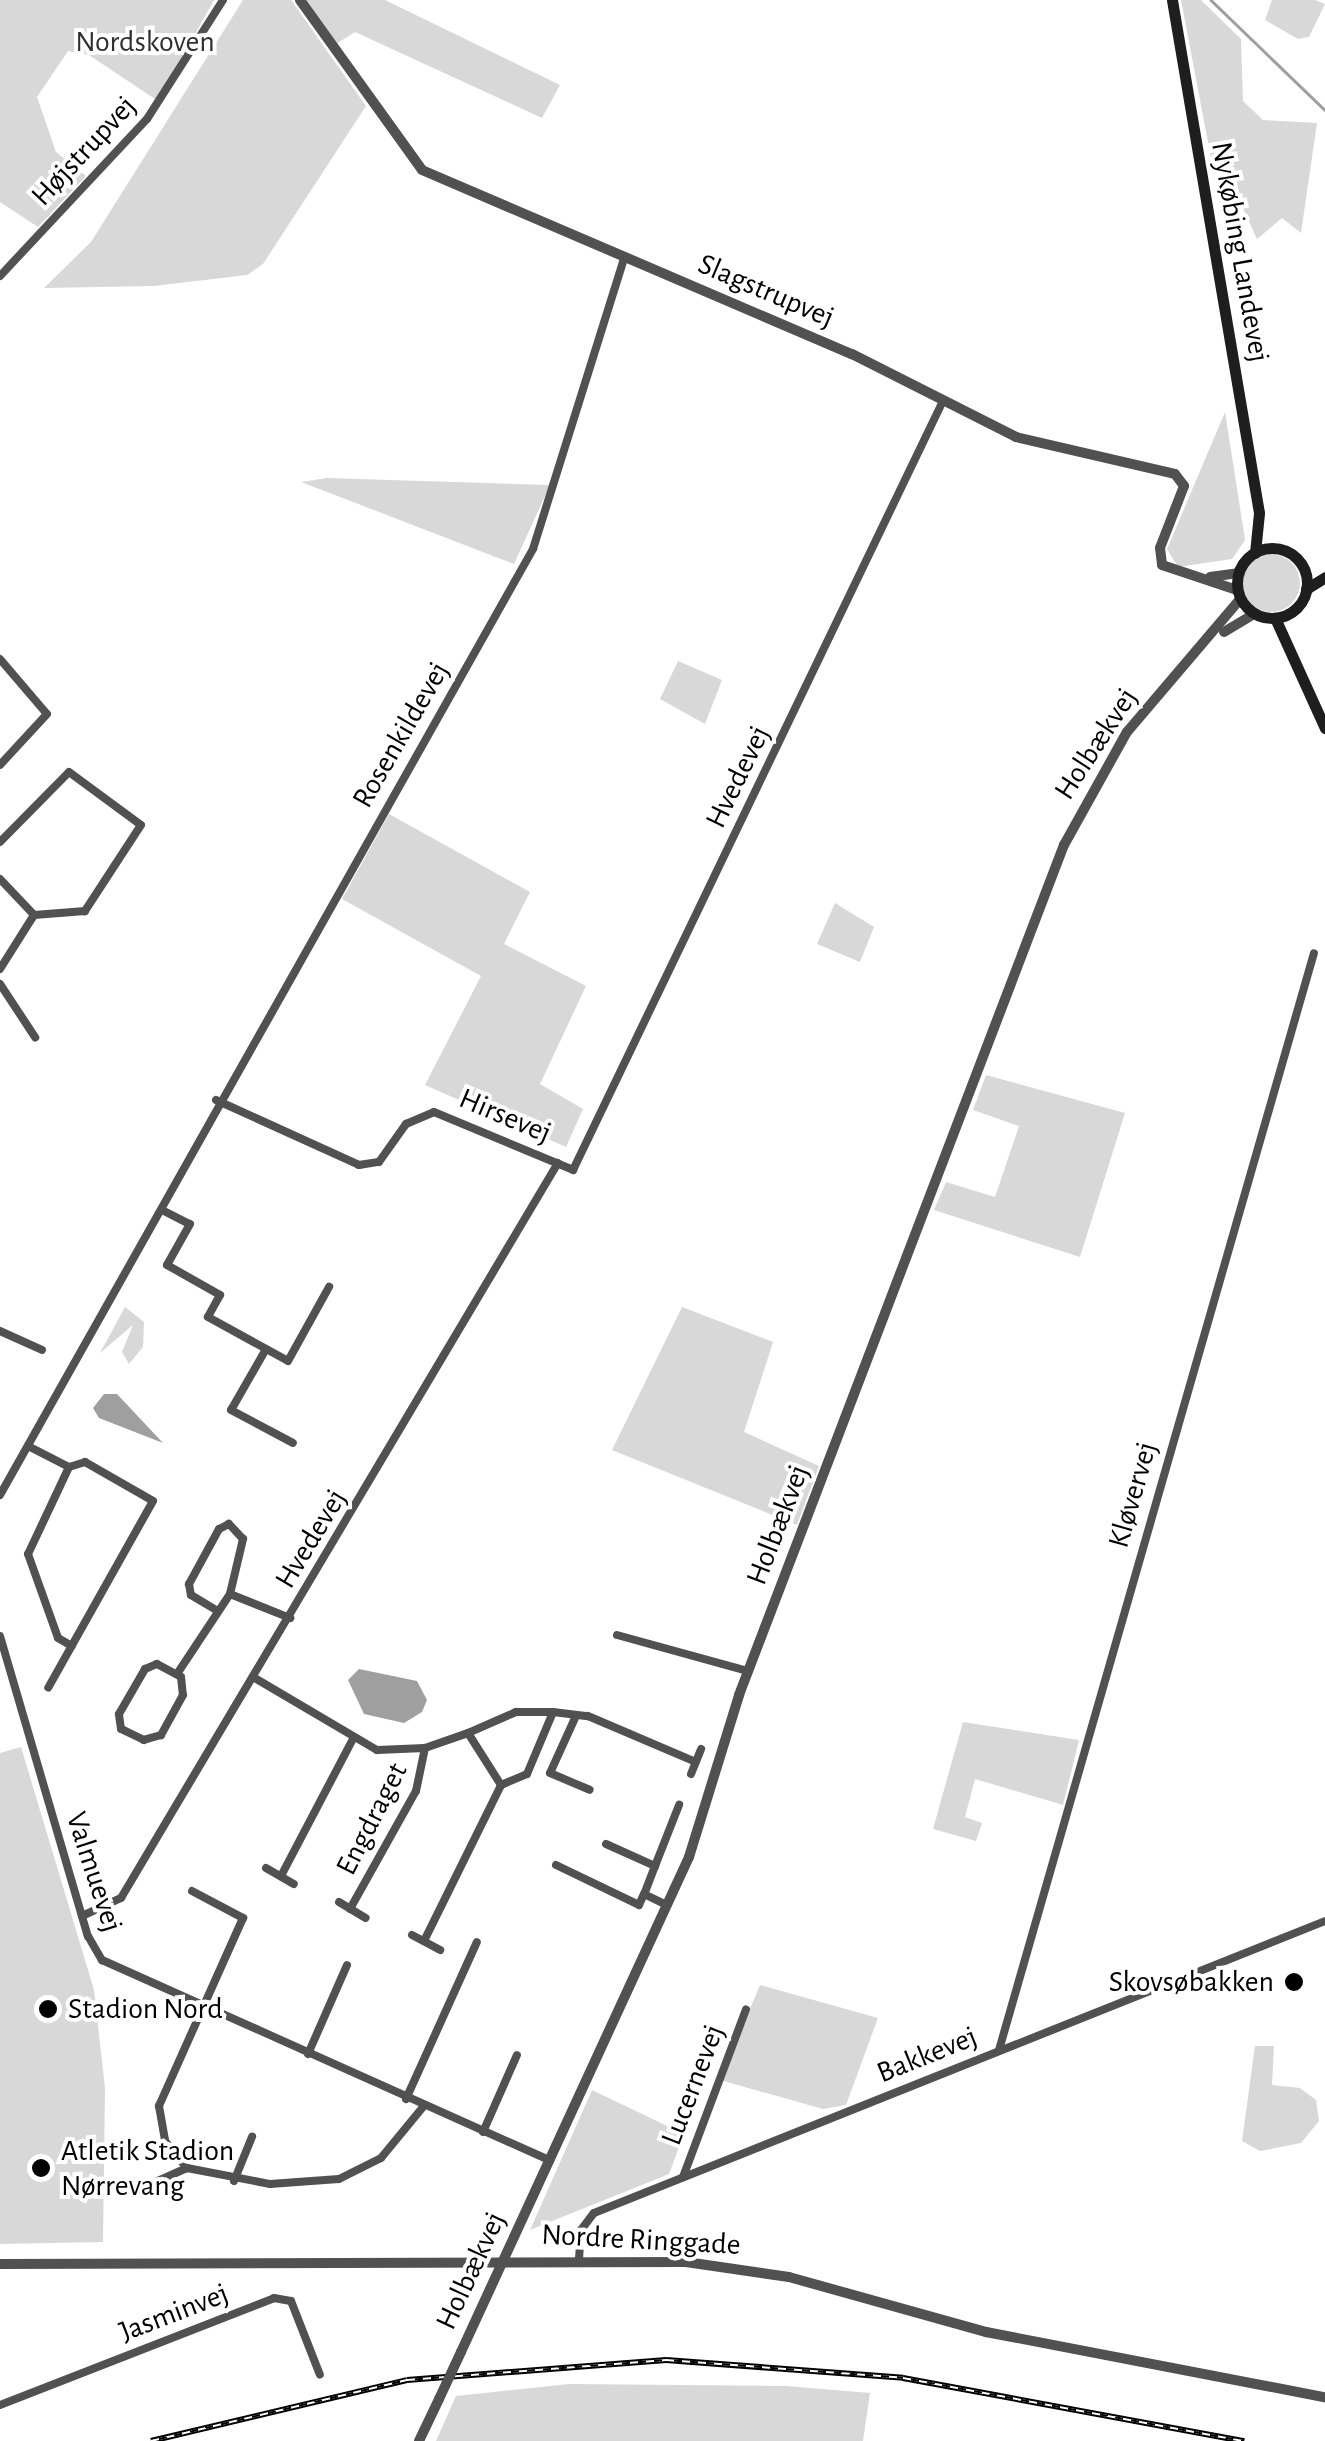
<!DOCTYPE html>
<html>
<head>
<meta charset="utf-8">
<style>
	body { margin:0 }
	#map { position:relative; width:1325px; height:2441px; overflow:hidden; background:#fff; font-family:"Alegreya Sans",sans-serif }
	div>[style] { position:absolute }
	.green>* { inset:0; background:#d8d8d8 }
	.round { border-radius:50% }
	.water>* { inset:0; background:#9f9f9f }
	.stream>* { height:2.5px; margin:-1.25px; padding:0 1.25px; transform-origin:1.25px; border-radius:1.25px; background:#9f9f9f }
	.minor>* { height:8px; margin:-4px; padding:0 4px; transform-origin:4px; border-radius:4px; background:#515151 }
	.tertiary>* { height:10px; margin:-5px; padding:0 5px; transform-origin:5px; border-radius:5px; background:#515151 }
	.secondary>* { height:11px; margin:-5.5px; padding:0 5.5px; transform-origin:5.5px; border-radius:5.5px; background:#1e1e1e }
	.secondary>.ring { margin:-5.5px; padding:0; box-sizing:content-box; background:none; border:11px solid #1e1e1e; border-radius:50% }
	.rail>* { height:6px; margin-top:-3px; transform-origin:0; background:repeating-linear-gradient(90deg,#fff 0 8px,#000 0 16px); box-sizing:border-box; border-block:2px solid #000 }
	.tertiary-bridge>* { height:10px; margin:-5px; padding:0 5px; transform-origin:5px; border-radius:5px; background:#515151 }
	.dots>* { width:28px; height:28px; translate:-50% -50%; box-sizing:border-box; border:5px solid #fff; border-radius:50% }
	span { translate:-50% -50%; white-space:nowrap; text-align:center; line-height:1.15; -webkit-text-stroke:8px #fff; paint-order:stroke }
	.park-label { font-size:30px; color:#2f2f2f }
	.street-label { font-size:30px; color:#000 }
	.poi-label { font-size:30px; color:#000 }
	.right { translate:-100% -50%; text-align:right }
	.left { translate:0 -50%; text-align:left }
</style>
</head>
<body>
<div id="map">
	<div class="green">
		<div style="clip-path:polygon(0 0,214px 0,158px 101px,89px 55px,68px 51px,37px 97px,56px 152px,86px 176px,38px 227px,0 202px)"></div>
		<div style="clip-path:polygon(243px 0,291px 0,366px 106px,263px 264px,247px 275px,154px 286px,44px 288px,91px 242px)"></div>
		<div style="clip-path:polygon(304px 0,385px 0,560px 85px,542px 118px,355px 32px,336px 44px)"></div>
		<div style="clip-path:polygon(1181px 0,1201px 0,1241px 39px,1243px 101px,1263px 120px,1317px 123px,1301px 233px,1282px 218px,1257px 239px,1241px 204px,1221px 211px)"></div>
		<div style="clip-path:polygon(1272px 0,1315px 0,1325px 4px,1309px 37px,1298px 39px,1265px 20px)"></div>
		<div style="clip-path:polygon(1225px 412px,1245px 540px,1232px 559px,1178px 567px,1167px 549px)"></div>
		<div style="clip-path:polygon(327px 478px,550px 485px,514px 564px,301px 482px)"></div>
		<div class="round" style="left:1242px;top:554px;width:58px;height:58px"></div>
		<div style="clip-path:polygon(678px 661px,722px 680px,705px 724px,660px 699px)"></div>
		<div style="clip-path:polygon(389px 814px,530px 892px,504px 944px,586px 986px,540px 1084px,583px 1109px,566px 1147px,425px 1085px,481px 976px,342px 899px)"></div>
		<div style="clip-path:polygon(835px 903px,874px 927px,860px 962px,817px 944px)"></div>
		<div style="clip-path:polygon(986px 1075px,1125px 1113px,1080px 1257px,934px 1210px,946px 1182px,995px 1197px,1019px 1126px,973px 1110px)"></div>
		<div style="clip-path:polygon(125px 1307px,144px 1322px,143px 1347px,129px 1364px,122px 1352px,133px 1325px,100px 1353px)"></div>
		<div style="clip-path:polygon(682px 1307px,773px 1342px,744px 1432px,819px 1466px,797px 1525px,612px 1450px)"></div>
		<div style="clip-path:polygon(963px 1722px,1079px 1740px,1063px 1805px,975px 1779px,965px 1817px,982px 1823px,976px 1841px,933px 1829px)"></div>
		<div style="clip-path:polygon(21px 1747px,94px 1990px,105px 2088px,103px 2242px,0 2244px,0 1753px)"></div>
		<div style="clip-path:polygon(760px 1985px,878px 2018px,846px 2105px,823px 2109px,720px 2080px)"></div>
		<div style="clip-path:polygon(1255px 2046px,1274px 2046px,1272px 2085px,1300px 2088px,1316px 2100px,1319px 2121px,1301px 2143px,1260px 2151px,1242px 2141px)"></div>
		<div style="clip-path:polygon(592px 2090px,684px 2134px,669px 2174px,530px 2230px)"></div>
		<div style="clip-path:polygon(569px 2384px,786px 2386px,870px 2393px,863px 2441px,436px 2441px,456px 2396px)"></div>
	</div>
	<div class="water">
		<div style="clip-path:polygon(104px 1394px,117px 1394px,163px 1443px,99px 1418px,93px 1408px)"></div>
		<div style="clip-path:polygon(359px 1669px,417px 1681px,427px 1700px,422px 1712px,404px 1723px,364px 1714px,348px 1680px)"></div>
	</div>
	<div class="stream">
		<div style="left:1211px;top:0;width:158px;rotate:44deg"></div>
	</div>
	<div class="minor">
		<div style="left:0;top:276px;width:215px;rotate:-46.9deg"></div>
		<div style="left:147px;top:119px;width:141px;rotate:-57.4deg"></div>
		<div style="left:0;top:659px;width:72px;rotate:49.5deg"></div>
		<div style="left:47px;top:714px;width:69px;rotate:132.7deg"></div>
		<div style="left:0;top:842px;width:98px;rotate:-45.4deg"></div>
		<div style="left:69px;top:772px;width:89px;rotate:36.4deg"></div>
		<div style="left:141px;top:825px;width:103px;rotate:123.1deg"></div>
		<div style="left:85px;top:911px;width:51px;rotate:175.5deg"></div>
		<div style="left:0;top:879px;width:50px;rotate:46.6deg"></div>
		<div style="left:34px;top:915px;width:64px;rotate:122.2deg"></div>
		<div style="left:0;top:984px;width:64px;rotate:56.6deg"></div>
		<div style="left:216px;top:1100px;width:157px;rotate:24.4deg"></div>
		<div style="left:359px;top:1165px;width:20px;rotate:-9deg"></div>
		<div style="left:379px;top:1162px;width:47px;rotate:-54.6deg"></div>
		<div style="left:406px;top:1124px;width:30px;rotate:-23deg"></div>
		<div style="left:434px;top:1112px;width:151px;rotate:22.6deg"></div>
		<div style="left:573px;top:1170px;width:851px;rotate:-64.31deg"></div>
		<div style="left:162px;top:1210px;width:31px;rotate:27deg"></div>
		<div style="left:190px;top:1224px;width:47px;rotate:119.3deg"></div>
		<div style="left:167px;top:1265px;width:61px;rotate:29.5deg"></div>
		<div style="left:220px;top:1295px;width:25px;rotate:119deg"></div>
		<div style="left:208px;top:1317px;width:91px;rotate:28.8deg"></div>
		<div style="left:288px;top:1361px;width:85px;rotate:-61deg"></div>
		<div style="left:0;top:1331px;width:46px;rotate:24.3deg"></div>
		<div style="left:266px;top:1349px;width:70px;rotate:119.8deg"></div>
		<div style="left:231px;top:1410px;width:70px;rotate:28deg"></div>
		<div style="left:28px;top:1446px;width:46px;rotate:27.1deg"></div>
		<div style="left:69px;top:1467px;width:17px;rotate:-17deg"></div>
		<div style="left:85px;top:1462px;width:78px;rotate:29.8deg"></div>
		<div style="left:153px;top:1501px;width:214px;rotate:119.3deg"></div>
		<div style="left:69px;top:1467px;width:96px;rotate:115.2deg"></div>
		<div style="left:28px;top:1554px;width:89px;rotate:70.3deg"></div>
		<div style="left:58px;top:1638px;width:16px;rotate:30deg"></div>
		<div style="left:0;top:1495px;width:1086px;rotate:-60.6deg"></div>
		<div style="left:533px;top:549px;width:305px;rotate:-72.6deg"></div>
		<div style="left:230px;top:1594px;width:65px;rotate:21.8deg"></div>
		<div style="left:617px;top:1635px;width:136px;rotate:15.4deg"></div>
		<div style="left:0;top:1636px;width:313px;rotate:73.7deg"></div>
		<div style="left:88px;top:1936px;width:28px;rotate:60deg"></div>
		<div style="left:102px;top:1960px;width:491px;rotate:24.1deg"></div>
		<div style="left:157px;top:1664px;width:27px;rotate:28deg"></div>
		<div style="left:181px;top:1677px;width:18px;rotate:84deg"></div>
		<div style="left:183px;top:1695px;width:46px;rotate:118.8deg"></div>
		<div style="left:161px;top:1735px;width:18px;rotate:164deg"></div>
		<div style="left:144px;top:1740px;width:25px;rotate:-154deg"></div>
		<div style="left:121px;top:1729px;width:15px;rotate:-98deg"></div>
		<div style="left:119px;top:1714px;width:52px;rotate:-60deg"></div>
		<div style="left:145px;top:1669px;width:13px;rotate:-23deg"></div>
		<div style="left:177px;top:1674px;width:96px;rotate:-56.5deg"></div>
		<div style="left:230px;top:1594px;width:57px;rotate:-76.7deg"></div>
		<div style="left:243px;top:1539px;width:21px;rotate:-133deg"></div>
		<div style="left:229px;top:1524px;width:11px;rotate:153deg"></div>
		<div style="left:219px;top:1529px;width:63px;rotate:118.6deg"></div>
		<div style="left:189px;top:1584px;width:11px;rotate:80deg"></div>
		<div style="left:191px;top:1595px;width:29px;rotate:31deg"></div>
		<div style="left:253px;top:1677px;width:144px;rotate:30.5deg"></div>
		<div style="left:377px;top:1750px;width:48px;rotate:-2.4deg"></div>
		<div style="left:425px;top:1748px;width:46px;rotate:-19.2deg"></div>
		<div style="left:468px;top:1733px;width:62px;rotate:57.6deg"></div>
		<div style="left:501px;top:1785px;width:28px;rotate:-23deg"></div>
		<div style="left:527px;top:1774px;width:67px;rotate:-67.2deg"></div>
		<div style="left:553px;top:1712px;width:37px;rotate:180deg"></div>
		<div style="left:516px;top:1712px;width:52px;rotate:156.4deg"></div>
		<div style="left:553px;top:1712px;width:35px;rotate:7deg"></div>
		<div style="left:588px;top:1716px;width:117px;rotate:23.1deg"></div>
		<div style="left:575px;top:1718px;width:60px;rotate:114.4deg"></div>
		<div style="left:550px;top:1773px;width:43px;rotate:23deg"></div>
		<div style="left:691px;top:1774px;width:27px;rotate:-68deg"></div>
		<div style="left:606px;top:1844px;width:54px;rotate:24.2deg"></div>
		<div style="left:655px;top:1866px;width:30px;rotate:111deg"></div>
		<div style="left:644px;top:1894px;width:25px;rotate:26deg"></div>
		<div style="left:556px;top:1865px;width:92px;rotate:25.7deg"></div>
		<div style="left:639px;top:1905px;width:12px;rotate:-66deg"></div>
		<div style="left:655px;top:1866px;width:66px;rotate:-68.5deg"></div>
		<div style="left:266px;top:1868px;width:32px;rotate:30deg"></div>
		<div style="left:281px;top:1876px;width:155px;rotate:-62.3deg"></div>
		<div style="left:192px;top:1891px;width:58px;rotate:27.9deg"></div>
		<div style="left:243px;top:1918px;width:206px;rotate:114.1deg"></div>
		<div style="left:159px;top:2106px;width:36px;rotate:80deg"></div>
		<div style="left:165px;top:2141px;width:35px;rotate:51deg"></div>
		<div style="left:187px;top:2168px;width:85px;rotate:10.9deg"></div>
		<div style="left:270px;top:2184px;width:69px;rotate:-4.1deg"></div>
		<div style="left:339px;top:2179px;width:47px;rotate:-26.6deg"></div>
		<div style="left:381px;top:2158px;width:66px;rotate:-50.5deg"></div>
		<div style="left:339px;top:1902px;width:31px;rotate:31deg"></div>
		<div style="left:350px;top:1909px;width:135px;rotate:-60.8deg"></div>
		<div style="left:416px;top:1791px;width:44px;rotate:-78.2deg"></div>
		<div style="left:82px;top:1916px;width:43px;rotate:-24.8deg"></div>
		<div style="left:121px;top:1898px;width:855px;rotate:-59.27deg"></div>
		<div style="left:412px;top:1935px;width:32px;rotate:28deg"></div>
		<div style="left:424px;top:1941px;width:174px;rotate:-63.7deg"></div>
		<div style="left:999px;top:2050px;width:1141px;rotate:-73.98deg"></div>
		<div style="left:308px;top:2054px;width:97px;rotate:-66.3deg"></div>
		<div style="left:406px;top:2099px;width:172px;rotate:-65.7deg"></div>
		<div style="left:483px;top:2132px;width:84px;rotate:-66.2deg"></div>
		<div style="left:683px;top:2177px;width:179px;rotate:-69.4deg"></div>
		<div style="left:234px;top:2181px;width:48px;rotate:-67.8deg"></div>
		<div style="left:133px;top:2192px;width:59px;rotate:-24deg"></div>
		<div style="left:579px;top:2259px;width:29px;rotate:-86deg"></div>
		<div style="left:581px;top:2230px;width:21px;rotate:-53deg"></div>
		<div style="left:594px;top:2213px;width:787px;rotate:-21.77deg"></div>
		<div style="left:0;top:2405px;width:294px;rotate:-21.3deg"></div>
		<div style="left:274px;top:2298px;width:17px;rotate:10deg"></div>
		<div style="left:291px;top:2301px;width:79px;rotate:68.6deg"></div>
	</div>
	<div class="tertiary">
		<div style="left:300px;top:0;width:209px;rotate:54.3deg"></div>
		<div style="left:422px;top:170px;width:468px;rotate:23.2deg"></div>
		<div style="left:852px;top:354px;width:184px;rotate:26.8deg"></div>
		<div style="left:1016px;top:437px;width:163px;rotate:13.1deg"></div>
		<div style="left:1175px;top:474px;width:15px;rotate:53deg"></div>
		<div style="left:1184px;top:486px;width:66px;rotate:111.2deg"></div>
		<div style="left:1160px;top:548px;width:17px;rotate:83deg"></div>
		<div style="left:1162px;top:565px;width:79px;rotate:18.4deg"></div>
		<div style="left:1210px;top:577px;width:28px;rotate:-8deg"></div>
		<div style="left:1224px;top:632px;width:35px;rotate:-31deg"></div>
		<div style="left:0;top:2264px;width:686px;rotate:-0.17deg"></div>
		<div style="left:686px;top:2262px;width:104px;rotate:8.3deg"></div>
		<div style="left:789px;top:2277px;width:205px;rotate:15.6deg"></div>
		<div style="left:986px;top:2332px;width:345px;rotate:10.9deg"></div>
		<div style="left:461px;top:2352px;width:545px;rotate:-65.27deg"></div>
		<div style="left:689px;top:1857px;width:170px;rotate:-72.8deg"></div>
		<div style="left:739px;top:1695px;width:910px;rotate:-69.08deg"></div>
		<div style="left:1064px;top:845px;width:129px;rotate:-60.9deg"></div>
		<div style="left:1127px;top:732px;width:175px;rotate:-49.6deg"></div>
		<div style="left:419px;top:2441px;width:47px;rotate:-64.5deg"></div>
	</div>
	<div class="secondary">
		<div style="left:1172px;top:0;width:520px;rotate:80.37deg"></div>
		<div style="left:1259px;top:513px;width:40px;rotate:95.7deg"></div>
		<div class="ring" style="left:1237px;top:548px;width:59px;height:59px"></div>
		<div style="left:1306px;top:589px;width:22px;rotate:-32deg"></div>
		<div style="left:1275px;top:618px;width:121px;rotate:65.6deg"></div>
	</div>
	<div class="rail">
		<div style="left:151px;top:2441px;width:263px;rotate:-13.4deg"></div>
		<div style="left:407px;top:2380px;width:260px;rotate:-4.4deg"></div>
		<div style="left:666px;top:2360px;width:238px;rotate:4.3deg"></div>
		<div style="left:903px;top:2378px;width:347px;rotate:10.5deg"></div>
	</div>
	<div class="tertiary-bridge">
		<div style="left:439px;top:2399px;width:52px;rotate:-64.9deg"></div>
	</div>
	<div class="dots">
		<div style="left:1294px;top:1982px;background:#000"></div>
		<div style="left:48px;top:2009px;background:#000"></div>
		<div style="left:41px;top:2168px;background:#000"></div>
	</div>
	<div class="park-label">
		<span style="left:145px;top:42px">Nordskoven</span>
	</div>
	<div class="street-label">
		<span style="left:84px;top:151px;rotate:-47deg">Højstrupvej</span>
		<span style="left:1240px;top:252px;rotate:80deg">Nykøbing Landevej</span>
		<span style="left:766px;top:291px;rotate:23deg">Slagstrupvej</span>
		<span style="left:401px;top:735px;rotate:-60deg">Rosenkildevej</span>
		<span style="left:1096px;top:744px;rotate:-57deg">Holbækvej</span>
		<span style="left:738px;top:777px;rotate:-64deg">Hvedevej</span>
		<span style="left:505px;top:1116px;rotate:23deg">Hirsevej</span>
		<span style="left:1133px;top:1495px;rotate:-74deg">Kløvervej</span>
		<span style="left:778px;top:1525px;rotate:-69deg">Holbækvej</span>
		<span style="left:311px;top:1539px;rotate:-59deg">Hvedevej</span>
		<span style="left:372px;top:1819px;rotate:-63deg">Engdraget</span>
		<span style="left:94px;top:1872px;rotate:72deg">Valmuevej</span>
		<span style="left:927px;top:2055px;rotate:-22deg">Bakkevej</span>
		<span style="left:693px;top:2085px;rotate:-69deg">Lucernevej</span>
		<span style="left:641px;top:2240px;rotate:3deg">Nordre Ringgade</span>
		<span style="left:471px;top:2271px;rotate:-65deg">Holbækvej</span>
		<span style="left:174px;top:2313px;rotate:-21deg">Jasminvej</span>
	</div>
	<div class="poi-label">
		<span class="right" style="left:1274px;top:1982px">Skovsøbakken</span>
		<span class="left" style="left:68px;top:2009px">Stadion Nord</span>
		<span class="left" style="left:61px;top:2168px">Atletik Stadion<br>Nørrevang</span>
	</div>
</div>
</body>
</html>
